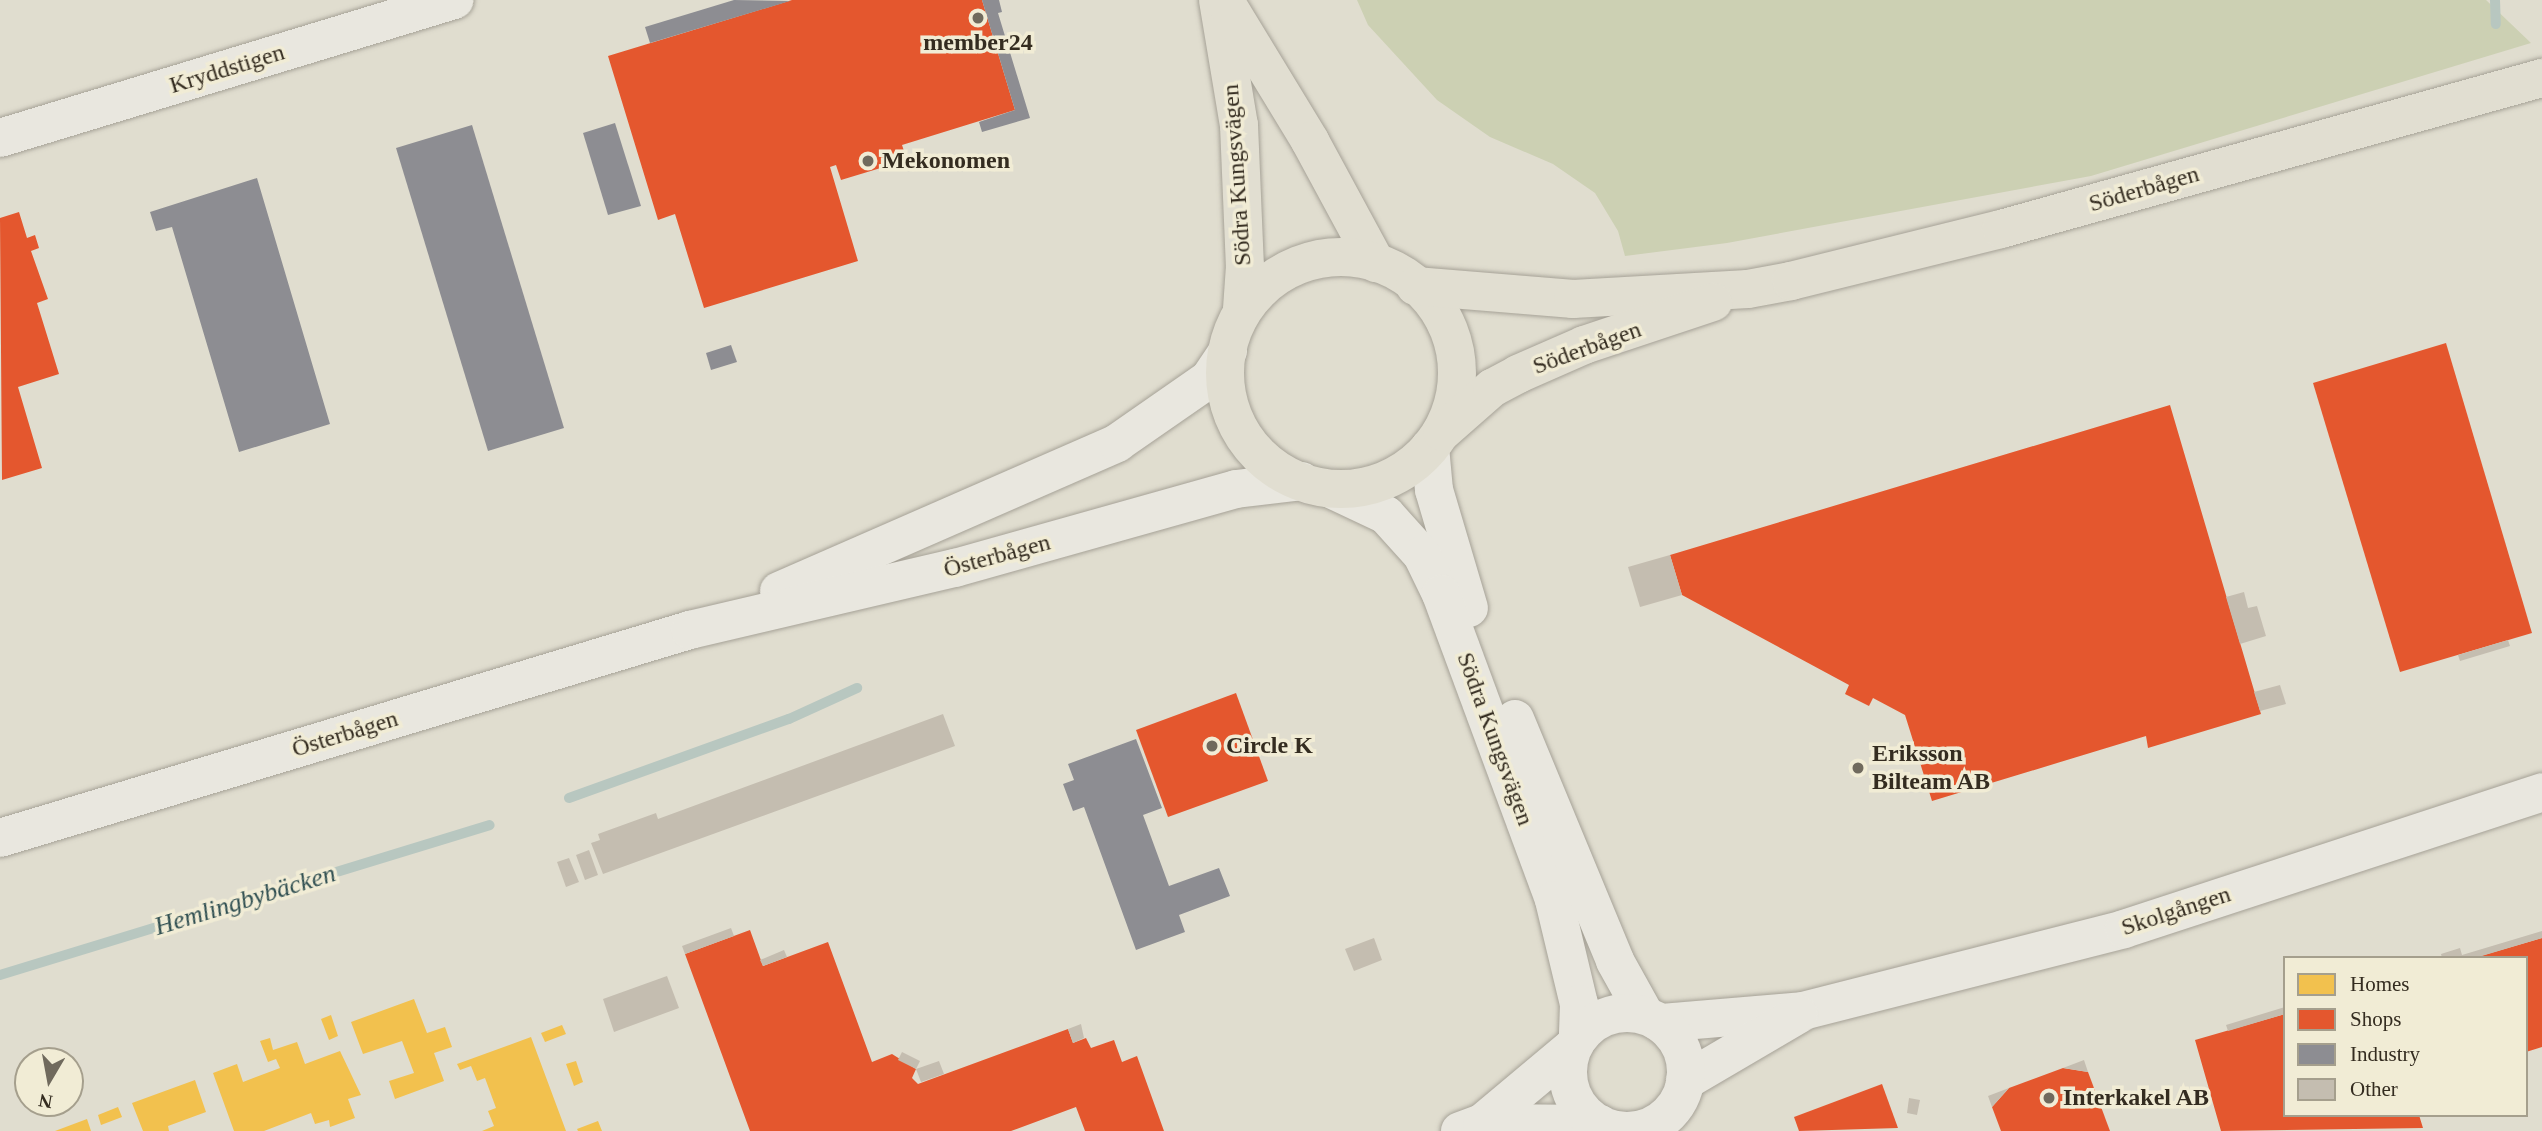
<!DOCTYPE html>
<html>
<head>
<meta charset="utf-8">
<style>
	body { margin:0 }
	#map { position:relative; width:2542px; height:1131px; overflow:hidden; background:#e0ddcf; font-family:Georgia,serif }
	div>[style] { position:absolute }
	.green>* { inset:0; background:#ccd0b3 }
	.homes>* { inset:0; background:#f2c14e }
	.shops>* { inset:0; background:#e4572e }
	.industry>* { inset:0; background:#8d8d92 }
	.stream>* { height:10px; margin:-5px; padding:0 5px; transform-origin:5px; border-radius:5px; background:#b8c7c0 }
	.building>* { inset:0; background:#c4bdb0 }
	.roads { filter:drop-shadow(0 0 2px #a6a297) drop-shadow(0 0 2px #a6a297) }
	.street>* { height:38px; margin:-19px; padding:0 19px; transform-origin:19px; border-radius:19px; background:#e9e7df }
	.secondary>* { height:38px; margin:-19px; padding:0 19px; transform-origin:19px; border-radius:19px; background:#e9e7df }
	.secondary>.ring { margin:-19px; padding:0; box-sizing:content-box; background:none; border:38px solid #e9e7df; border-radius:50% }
	.primary>* { height:38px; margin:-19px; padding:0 19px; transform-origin:19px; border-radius:19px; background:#e1ded1 }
	.primary>.ring { margin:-19px; padding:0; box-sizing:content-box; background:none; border:38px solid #e1ded1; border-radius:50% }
	.dots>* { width:19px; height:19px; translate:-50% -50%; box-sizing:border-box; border:4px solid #f1ecd5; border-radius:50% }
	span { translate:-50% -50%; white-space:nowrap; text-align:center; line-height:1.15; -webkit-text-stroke:7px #f1ecd5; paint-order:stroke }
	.poi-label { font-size:24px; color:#342c20; font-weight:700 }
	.left { translate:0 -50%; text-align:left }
	.street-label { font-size:24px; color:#342c20 }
	.water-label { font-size:26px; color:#315052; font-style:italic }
	.legend { position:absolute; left:2283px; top:956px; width:245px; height:161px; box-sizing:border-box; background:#f1ecd5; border:2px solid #a59f8d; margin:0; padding:9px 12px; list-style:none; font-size:21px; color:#342c20 }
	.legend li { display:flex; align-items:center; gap:14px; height:35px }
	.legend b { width:35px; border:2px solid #a59f8d }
	.north { position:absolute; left:14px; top:1047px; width:70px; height:70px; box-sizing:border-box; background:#f1ecd5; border:2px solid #a59f8d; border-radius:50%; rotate:190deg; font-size:19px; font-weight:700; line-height:28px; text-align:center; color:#342c20 }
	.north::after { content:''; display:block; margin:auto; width:24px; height:32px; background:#706a5d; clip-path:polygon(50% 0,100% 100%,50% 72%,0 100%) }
</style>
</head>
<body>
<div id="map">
	<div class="green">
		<div style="clip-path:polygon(1357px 0,2486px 0,2531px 43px,2091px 176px,1727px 243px,1625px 256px,1618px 231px,1595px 193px,1553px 164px,1490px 137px,1437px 100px,1368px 25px)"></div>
	</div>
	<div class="homes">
		<div style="clip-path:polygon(414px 999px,427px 1033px,445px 1027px,452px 1047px,434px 1053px,444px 1081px,395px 1099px,389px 1081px,414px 1073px,402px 1041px,363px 1054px,351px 1022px)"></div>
		<div style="clip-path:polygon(331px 1015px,338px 1036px,329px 1040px,321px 1019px)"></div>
		<div style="clip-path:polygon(562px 1025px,566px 1034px,545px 1042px,541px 1033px)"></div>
		<div style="clip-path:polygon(531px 1037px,566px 1131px,482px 1131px,494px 1126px,488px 1111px,496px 1108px,485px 1078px,477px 1081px,471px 1066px,460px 1070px,457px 1064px)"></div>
		<div style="clip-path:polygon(270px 1038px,273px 1050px,297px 1042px,305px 1064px,340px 1051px,361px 1095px,348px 1099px,355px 1118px,330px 1127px,329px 1120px,315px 1124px,311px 1113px,264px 1131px,234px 1131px,213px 1073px,237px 1064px,243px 1082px,280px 1068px,276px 1059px,268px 1062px,260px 1041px)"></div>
		<div style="clip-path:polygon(576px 1061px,583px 1082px,574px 1086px,566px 1064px)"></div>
		<div style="clip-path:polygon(195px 1080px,206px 1112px,168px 1126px,169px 1131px,143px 1131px,132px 1103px)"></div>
		<div style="clip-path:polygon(118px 1107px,122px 1117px,101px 1125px,98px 1115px)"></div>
		<div style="clip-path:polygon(87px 1119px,91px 1131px,55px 1131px)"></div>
		<div style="clip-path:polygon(598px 1121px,602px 1131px,578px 1131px,577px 1129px)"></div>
	</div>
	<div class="shops">
		<div style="clip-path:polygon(792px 0,982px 0,1015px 110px,902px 145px,907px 160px,841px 180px,836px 165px,830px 167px,858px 261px,704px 308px,675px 214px,658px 220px,608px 56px)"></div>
		<div style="clip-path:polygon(19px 212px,27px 238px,35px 235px,39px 248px,31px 251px,48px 299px,37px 303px,59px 374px,18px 387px,42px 468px,2px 480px,0 218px)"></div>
		<div style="clip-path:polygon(2446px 343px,2532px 633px,2400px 672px,2313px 383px)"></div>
		<div style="clip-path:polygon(2170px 405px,2261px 714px,2148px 748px,2146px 736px,1932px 801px,1905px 715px,1873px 698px,1869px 706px,1845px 694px,1849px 685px,1682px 595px,1670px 555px)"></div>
		<div style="clip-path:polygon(1236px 693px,1268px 781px,1168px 817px,1136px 730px)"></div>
		<div style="clip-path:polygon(750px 930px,763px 966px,828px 942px,872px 1062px,892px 1054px,916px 1069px,912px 1078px,918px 1084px,1068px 1029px,1073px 1043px,1086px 1038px,1091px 1048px,1114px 1040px,1122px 1062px,1137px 1056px,1164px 1131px,1085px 1131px,1076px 1107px,1011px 1131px,750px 1131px,685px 954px)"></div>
		<div style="clip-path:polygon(2542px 938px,2542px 1047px,2526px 1052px,2526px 958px,2477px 957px)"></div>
		<div style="clip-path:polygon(2285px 1014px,2285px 1115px,2419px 1115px,2423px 1128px,2221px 1131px,2195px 1040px)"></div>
		<div style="clip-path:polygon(2063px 1068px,2088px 1072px,2110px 1131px,2001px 1131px,1992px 1107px,2009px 1088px)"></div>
		<div style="clip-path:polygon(1882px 1084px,1898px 1128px,1799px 1131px,1794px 1117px)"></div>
	</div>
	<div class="industry">
		<div style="clip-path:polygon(734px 0,790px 1px,650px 43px,645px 27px)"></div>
		<div style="clip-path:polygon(982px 0,999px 0,1002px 12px,998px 13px,1030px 118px,982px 132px,979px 122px,1015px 110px)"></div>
		<div style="clip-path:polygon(615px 123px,641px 206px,608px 215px,583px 133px)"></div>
		<div style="clip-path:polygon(472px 125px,564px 428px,488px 451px,396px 148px)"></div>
		<div style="clip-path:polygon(257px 178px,330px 424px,239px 452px,172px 227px,156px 231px,150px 212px)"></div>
		<div style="clip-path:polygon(731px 345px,737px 362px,711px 370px,706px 353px)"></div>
		<div style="clip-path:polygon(1136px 739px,1162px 808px,1143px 815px,1169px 886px,1219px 868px,1230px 896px,1179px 915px,1185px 932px,1136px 950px,1084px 807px,1073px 811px,1063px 784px,1074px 780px,1068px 764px)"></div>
	</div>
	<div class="stream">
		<div style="left:2495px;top:0;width:24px;rotate:88deg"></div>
		<div style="left:569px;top:798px;width:234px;rotate:-19.8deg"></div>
		<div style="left:789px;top:719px;width:75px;rotate:-24.5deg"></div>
		<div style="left:0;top:975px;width:512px;rotate:-17.02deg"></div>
	</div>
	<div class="building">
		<div style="clip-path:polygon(1670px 555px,1682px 595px,1640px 607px,1628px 567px)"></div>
		<div style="clip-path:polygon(2244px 592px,2248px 608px,2257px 606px,2266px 636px,2240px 644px,2226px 597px)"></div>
		<div style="clip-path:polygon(2508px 640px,2510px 646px,2460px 661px,2458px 655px)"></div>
		<div style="clip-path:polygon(2280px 685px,2286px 704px,2260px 711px,2254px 692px)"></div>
		<div style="clip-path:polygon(943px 714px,955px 746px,603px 874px,591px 843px,600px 840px,598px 834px,656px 813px,658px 819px)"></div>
		<div style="clip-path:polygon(589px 850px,598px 875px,585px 880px,576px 855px)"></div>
		<div style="clip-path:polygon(569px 858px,579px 882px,566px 887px,557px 862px)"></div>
		<div style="clip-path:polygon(731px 928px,734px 936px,685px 954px,682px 946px)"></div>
		<div style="clip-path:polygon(2542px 931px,2542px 938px,2475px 958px,2442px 958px,2441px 954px,2460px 948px,2462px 955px)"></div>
		<div style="clip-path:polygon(1374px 938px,1382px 960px,1354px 971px,1345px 949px)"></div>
		<div style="clip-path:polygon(784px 950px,787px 957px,763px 966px,760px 960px)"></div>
		<div style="clip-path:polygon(667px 976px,679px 1008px,614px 1032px,603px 999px)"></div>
		<div style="clip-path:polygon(2285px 1007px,2285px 1014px,2228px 1031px,2226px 1025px)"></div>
		<div style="clip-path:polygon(1081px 1024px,1084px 1038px,1073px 1043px,1068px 1029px)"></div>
		<div style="clip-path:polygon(902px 1052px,920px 1061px,916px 1069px,898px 1060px)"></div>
		<div style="clip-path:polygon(2084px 1060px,2088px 1072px,2063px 1068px)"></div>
		<div style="clip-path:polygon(939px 1061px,944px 1074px,921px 1082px,916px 1069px)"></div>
		<div style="clip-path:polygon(2009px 1088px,1992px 1107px,1988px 1096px)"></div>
		<div style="clip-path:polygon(1909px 1098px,1920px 1100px,1917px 1115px,1907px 1113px)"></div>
	</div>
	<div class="roads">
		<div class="street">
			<div style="left:0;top:138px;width:475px;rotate:-16.9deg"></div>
			<div style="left:1660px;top:1023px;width:144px;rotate:-4.8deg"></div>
			<div style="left:1803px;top:1011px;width:331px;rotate:-14.3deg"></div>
			<div style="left:2124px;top:929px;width:440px;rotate:-18.1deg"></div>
			<div style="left:1685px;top:1081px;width:132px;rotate:-30.4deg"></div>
			<div style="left:1482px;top:1123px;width:118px;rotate:0.5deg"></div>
			<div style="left:1460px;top:1131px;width:23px;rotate:-20deg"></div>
			<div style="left:1482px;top:1123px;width:119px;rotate:-39.9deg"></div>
		</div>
		<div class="secondary">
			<div style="left:1430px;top:447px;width:43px;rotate:84.7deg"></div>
			<div style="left:1434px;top:490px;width:123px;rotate:73.5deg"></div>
			<div style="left:1331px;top:489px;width:61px;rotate:25.3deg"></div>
			<div style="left:1386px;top:515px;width:54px;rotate:48deg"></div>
			<div style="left:1422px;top:555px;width:43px;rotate:64deg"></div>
			<div style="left:1441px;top:594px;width:326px;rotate:69.7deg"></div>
			<div style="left:1554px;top:900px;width:107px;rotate:76.5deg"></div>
			<div style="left:1579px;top:1004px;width:35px;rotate:92deg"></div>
			<div style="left:779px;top:591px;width:369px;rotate:-23.6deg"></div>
			<div style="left:1117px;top:443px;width:112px;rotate:-34.8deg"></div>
			<div style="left:1209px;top:379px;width:34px;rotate:-56deg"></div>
			<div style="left:1515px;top:719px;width:262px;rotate:67.5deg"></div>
			<div style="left:1615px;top:961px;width:62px;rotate:60.9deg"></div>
			<div style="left:0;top:838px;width:721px;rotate:-16.78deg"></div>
			<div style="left:690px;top:630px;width:272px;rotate:-13.2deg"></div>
			<div style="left:955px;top:568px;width:292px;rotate:-15.7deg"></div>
			<div style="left:1236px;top:489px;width:66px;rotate:-6.9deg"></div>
			<div class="ring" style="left:1568px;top:1013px;width:80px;height:80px"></div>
		</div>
		<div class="primary">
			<div style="left:1218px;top:0;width:127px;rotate:80.5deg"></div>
			<div style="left:1239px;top:125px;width:141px;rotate:87.6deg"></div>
			<div style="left:1245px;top:266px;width:43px;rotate:94deg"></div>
			<div style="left:1225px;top:1px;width:164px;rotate:58.7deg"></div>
			<div style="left:1310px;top:141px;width:139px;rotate:61.6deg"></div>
			<div class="ring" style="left:1225px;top:257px;width:194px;height:194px"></div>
			<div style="left:1415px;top:286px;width:159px;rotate:4.7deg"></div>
			<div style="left:1573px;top:299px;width:175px;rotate:-3.3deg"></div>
			<div style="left:1748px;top:289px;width:44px;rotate:-10.5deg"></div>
			<div style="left:1791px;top:281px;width:216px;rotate:-13.9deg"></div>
			<div style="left:2001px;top:229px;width:562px;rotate:-15.6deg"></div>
			<div style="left:1442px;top:432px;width:67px;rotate:-41.3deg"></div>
			<div style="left:1492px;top:388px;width:30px;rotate:-28deg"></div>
			<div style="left:1518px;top:374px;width:72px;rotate:-23.7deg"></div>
			<div style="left:1584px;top:345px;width:136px;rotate:-18.4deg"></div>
		</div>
	</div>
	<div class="dots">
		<div style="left:978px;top:18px;background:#706a5d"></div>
		<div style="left:868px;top:161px;background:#706a5d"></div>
		<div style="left:1212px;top:746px;background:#706a5d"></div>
		<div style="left:1858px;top:768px;background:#706a5d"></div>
		<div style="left:2049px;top:1098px;background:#706a5d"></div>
	</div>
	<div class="poi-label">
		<span style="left:978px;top:43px">member24</span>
		<span class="left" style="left:882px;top:161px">Mekonomen</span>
		<span class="left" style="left:1226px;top:746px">Circle K</span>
		<span class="left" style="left:1872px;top:768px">Eriksson<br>Bilteam AB</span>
		<span class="left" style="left:2063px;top:1098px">Interkakel AB</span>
	</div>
	<div class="street-label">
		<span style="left:227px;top:69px;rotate:-17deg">Kryddstigen</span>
		<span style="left:1237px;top:175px;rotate:-94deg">Södra Kungsvägen</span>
		<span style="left:2144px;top:189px;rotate:-16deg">Söderbågen</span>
		<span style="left:1587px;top:348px;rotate:-20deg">Söderbågen</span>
		<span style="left:997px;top:556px;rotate:-15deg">Österbågen</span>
		<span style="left:345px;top:734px;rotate:-17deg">Österbågen</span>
		<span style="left:1495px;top:739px;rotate:70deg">Södra Kungsvägen</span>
		<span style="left:2176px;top:911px;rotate:-18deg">Skolgången</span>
	</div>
	<div class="water-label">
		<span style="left:245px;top:900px;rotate:-17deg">Hemlingbybäcken</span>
	</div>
	<ul class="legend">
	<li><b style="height:19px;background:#f2c14e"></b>Homes</li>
	<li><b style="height:19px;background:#e4572e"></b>Shops</li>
	<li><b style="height:19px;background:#8d8d92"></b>Industry</li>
	<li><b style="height:19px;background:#c4bdb0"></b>Other</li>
	</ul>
	<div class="north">N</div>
</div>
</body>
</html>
